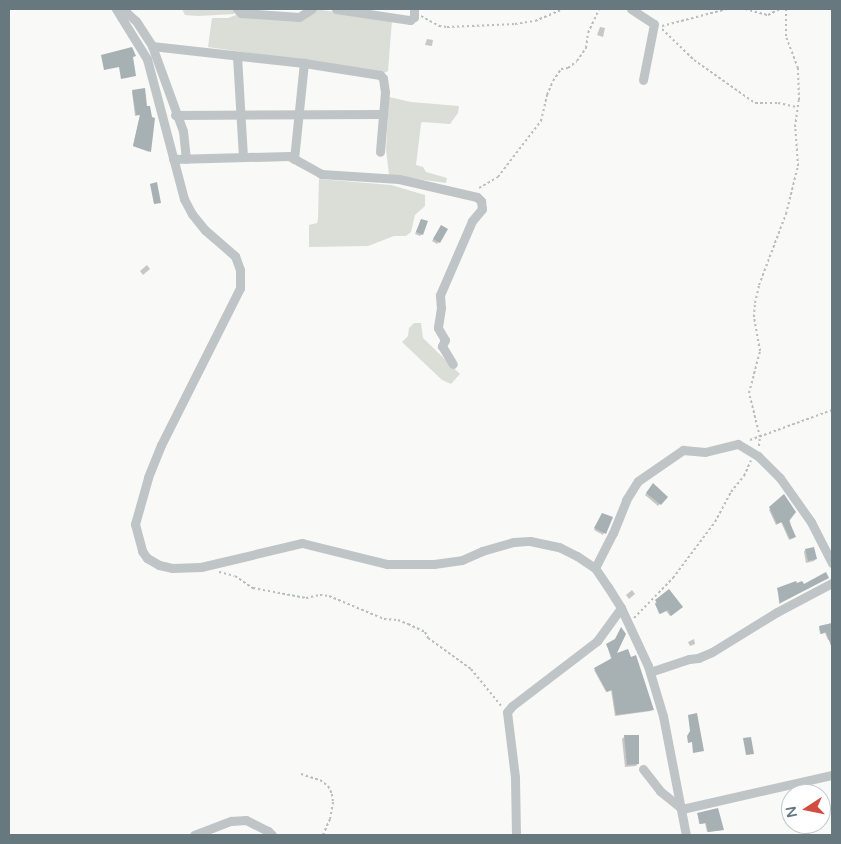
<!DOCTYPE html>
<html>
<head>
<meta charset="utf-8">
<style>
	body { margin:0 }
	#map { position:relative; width:841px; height:844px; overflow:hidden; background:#f9f9f7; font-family:"Varela Round",sans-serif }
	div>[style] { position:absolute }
	.green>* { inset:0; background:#daded7 }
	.shadow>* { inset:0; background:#0003 }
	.building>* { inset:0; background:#a7b0b3 }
	.path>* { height:2px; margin-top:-1px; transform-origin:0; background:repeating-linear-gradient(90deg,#b9bdbf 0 2.5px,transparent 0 5px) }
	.minor>* { height:9px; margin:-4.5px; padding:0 4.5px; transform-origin:4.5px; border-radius:4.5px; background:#bfc4c6 }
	span { translate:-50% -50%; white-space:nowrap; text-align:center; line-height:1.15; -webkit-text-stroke:5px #fff; paint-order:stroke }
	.frame { position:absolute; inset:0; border:10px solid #67787f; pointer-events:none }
	.north { position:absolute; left:781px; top:784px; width:50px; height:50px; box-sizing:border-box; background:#fff; border:1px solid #c2c9cc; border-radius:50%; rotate:259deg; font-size:14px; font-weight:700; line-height:20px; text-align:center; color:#67787f }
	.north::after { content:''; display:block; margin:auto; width:18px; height:22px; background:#d04d40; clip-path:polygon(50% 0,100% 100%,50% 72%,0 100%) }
</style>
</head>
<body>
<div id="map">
	<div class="green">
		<div style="clip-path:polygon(182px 9px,234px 9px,234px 14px,198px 16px,185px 15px)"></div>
		<div style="clip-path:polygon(315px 9px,392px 20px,388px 71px,384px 73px,208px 47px,212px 18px,228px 18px,236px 15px,299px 19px)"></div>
		<div style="clip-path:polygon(389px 97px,411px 102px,459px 106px,458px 113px,450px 124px,422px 122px,421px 124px,416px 165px,423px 167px,426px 172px,447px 178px,446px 183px,389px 175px,386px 149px)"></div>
		<div style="clip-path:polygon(319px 179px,391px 185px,425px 195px,425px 206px,415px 215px,411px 232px,406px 236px,394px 236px,368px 246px,309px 247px,309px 225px,317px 223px,318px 219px)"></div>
		<div style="clip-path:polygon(414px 323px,421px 323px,423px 338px,460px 374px,451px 384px,442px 380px,402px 342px,408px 336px,409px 328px)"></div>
	</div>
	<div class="shadow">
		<div style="clip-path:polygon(600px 27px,605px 28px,603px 37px,597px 35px)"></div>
		<div style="clip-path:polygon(427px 39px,433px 40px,432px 46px,425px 45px)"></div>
		<div style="clip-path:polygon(144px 90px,149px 151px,149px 152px,133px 146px,140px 115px,135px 116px,132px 92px)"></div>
		<div style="clip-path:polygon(421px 220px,422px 234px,420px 236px,415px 234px)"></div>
		<div style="clip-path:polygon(440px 229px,439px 242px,437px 244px,432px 241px)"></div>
		<div style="clip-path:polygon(147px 265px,150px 269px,143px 275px,140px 271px)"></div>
		<div style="clip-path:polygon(652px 486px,666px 497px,658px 506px,645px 495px)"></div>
		<div style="clip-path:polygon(784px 496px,794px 538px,789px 540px,781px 522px,776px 525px,769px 510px)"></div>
		<div style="clip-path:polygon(601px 516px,604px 533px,603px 535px,594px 530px)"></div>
		<div style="clip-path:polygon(805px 550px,816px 559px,814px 561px,806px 563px,804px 552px)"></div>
		<div style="clip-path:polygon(826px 579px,779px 604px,778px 589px,803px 586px)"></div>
		<div style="clip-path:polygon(632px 590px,635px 594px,629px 599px,626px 595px)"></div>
		<div style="clip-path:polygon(669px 591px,682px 607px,670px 616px,666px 611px,659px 614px,655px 603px)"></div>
		<div style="clip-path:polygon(832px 623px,832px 639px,828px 640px,825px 633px,820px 634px,819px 628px)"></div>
		<div style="clip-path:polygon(694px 639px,695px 644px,690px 646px,688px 642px)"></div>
		<div style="clip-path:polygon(607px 645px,653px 709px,651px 711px,615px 716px,611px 690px,606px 692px,594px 670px,611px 659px)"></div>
		<div style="clip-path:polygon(624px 737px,638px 763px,636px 766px,625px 767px,622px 739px)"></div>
		<div style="clip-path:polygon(698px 814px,722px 830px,707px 832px,705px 823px,699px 824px)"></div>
	</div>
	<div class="building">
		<div style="clip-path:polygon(132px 47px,136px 56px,133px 57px,136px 76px,121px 79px,119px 67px,104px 70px,101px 55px)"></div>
		<div style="clip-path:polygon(145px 88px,147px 106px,150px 106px,152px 117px,155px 118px,151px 152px,133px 146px,140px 115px,136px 115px,132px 90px)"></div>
		<div style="clip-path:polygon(157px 182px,161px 203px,154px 204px,150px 184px)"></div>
		<div style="clip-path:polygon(421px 219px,428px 221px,423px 235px,416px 232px)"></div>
		<div style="clip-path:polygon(441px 225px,448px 229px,440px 243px,433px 239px)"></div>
		<div style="clip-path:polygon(653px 483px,668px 497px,661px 505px,646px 493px)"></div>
		<div style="clip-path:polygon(784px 494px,796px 512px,789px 521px,796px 537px,790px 539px,782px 522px,777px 524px,769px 507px)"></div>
		<div style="clip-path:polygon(602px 513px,613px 517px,606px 534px,594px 528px)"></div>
		<div style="clip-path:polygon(814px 547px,817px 559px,808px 561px,805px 549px)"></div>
		<div style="clip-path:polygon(826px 572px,829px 578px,780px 603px,777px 588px,796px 581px,797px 583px,802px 581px,804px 584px)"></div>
		<div style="clip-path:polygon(669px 589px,683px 607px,671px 616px,668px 610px,660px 614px,655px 604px,657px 603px,655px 600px)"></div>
		<div style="clip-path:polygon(832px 623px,832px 646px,831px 646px,826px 632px,821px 634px,819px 626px)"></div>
		<div style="clip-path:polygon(621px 627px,626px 634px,617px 653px,628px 649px,631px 657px,636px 655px,654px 710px,616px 715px,612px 690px,607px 692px,594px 668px,612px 658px,606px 644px,615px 639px)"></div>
		<div style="clip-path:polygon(697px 713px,704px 751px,693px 753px,692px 742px,688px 743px,687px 736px,690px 731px,688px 715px)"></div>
		<div style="clip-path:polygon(624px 735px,639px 735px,639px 764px,627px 765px)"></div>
		<div style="clip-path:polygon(751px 737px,754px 754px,746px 755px,743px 738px)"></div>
		<div style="clip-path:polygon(718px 808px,724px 830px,708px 832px,706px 823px,700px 824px,697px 813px)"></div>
	</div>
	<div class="path">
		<div style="left:738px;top:9px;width:3px"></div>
		<div style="left:745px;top:9px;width:24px;rotate:15deg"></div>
		<div style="left:768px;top:15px;width:13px;rotate:-27deg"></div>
		<div style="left:421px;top:16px;width:21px;rotate:29deg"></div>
		<div style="left:439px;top:26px;width:8px;rotate:7deg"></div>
		<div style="left:447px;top:27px;width:68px;rotate:-2.5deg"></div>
		<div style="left:515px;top:24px;width:20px;rotate:-9deg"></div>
		<div style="left:535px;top:21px;width:30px;rotate:-23deg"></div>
		<div style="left:662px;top:26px;width:67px;rotate:-14.7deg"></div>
		<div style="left:662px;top:29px;width:45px;rotate:44.1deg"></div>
		<div style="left:694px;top:60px;width:75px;rotate:35.2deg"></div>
		<div style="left:755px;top:103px;width:23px"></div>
		<div style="left:778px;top:103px;width:19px;rotate:12deg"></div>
		<div style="left:479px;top:188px;width:22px;rotate:-30deg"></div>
		<div style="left:498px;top:177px;width:71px;rotate:-52.5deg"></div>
		<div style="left:541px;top:121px;width:27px;rotate:-77deg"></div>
		<div style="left:547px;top:95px;width:15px;rotate:-67deg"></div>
		<div style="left:553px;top:81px;width:14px;rotate:-56deg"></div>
		<div style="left:561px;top:69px;width:7px;rotate:-8deg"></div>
		<div style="left:568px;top:68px;width:11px;rotate:-38deg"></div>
		<div style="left:577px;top:61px;width:16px;rotate:-55deg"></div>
		<div style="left:586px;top:48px;width:15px;rotate:-82deg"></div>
		<div style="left:588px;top:33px;width:26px;rotate:-65deg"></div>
		<div style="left:750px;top:440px;width:87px;rotate:-20.1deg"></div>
		<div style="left:759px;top:446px;width:9px;rotate:-84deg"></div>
		<div style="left:760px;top:437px;width:45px;rotate:-104deg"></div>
		<div style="left:749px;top:393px;width:43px;rotate:-75.3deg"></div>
		<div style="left:760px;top:351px;width:35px;rotate:-100deg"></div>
		<div style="left:754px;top:317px;width:14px;rotate:-86deg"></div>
		<div style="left:755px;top:303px;width:18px;rotate:-77deg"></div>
		<div style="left:759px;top:285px;width:76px;rotate:-69.2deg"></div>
		<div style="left:786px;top:214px;width:49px;rotate:-76deg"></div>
		<div style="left:798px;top:166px;width:39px;rotate:-94deg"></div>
		<div style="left:795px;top:127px;width:27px;rotate:-82deg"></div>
		<div style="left:799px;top:100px;width:32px;rotate:-92deg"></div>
		<div style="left:798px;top:68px;width:34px;rotate:-111deg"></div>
		<div style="left:786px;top:36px;width:27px;rotate:-90deg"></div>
		<div style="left:219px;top:572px;width:16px;rotate:14deg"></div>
		<div style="left:235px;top:576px;width:22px;rotate:34deg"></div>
		<div style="left:253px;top:588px;width:54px;rotate:10.7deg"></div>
		<div style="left:306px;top:598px;width:14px;rotate:-12deg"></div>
		<div style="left:320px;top:595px;width:9px;rotate:6deg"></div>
		<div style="left:329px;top:596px;width:60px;rotate:22.7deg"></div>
		<div style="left:384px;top:619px;width:14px;rotate:4deg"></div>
		<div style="left:398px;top:620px;width:11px;rotate:22deg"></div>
		<div style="left:408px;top:624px;width:19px;rotate:25deg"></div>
		<div style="left:425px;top:632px;width:7px;rotate:63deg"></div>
		<div style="left:428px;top:638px;width:53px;rotate:35.8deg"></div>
		<div style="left:471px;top:669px;width:49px;rotate:50.8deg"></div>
		<div style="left:634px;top:618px;width:56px;rotate:-45.7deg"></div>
		<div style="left:673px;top:578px;width:70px;rotate:-53.1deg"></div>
		<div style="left:715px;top:522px;width:34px;rotate:-62deg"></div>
		<div style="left:731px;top:492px;width:21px;rotate:-51deg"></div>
		<div style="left:744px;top:476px;width:17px;rotate:-66deg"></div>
		<div style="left:301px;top:774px;width:20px;rotate:18deg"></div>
		<div style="left:320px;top:780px;width:10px;rotate:37deg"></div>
		<div style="left:328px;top:786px;width:9px;rotate:63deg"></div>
		<div style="left:332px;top:794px;width:8px;rotate:83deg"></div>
		<div style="left:333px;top:802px;width:17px;rotate:100deg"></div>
		<div style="left:330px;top:819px;width:17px;rotate:114deg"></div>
	</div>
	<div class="minor">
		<div style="left:116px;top:9px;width:59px;rotate:58.2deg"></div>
		<div style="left:147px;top:59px;width:145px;rotate:75.2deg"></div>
		<div style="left:184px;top:199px;width:17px;rotate:62deg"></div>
		<div style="left:192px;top:214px;width:21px;rotate:51deg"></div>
		<div style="left:205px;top:230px;width:40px;rotate:41deg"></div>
		<div style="left:235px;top:256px;width:15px;rotate:70deg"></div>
		<div style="left:240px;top:270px;width:18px;rotate:90deg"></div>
		<div style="left:240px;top:288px;width:176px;rotate:116.7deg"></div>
		<div style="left:161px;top:445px;width:35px;rotate:112deg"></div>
		<div style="left:148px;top:478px;width:48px;rotate:105.8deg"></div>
		<div style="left:135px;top:524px;width:28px;rotate:75deg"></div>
		<div style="left:142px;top:551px;width:9px;rotate:54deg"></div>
		<div style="left:147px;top:558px;width:14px;rotate:30deg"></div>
		<div style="left:159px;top:565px;width:13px;rotate:13deg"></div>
		<div style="left:172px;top:568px;width:29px;rotate:-2deg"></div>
		<div style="left:201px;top:567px;width:104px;rotate:-13.4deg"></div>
		<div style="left:302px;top:543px;width:88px;rotate:13.9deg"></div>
		<div style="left:387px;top:564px;width:47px"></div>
		<div style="left:434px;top:564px;width:28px;rotate:-8deg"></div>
		<div style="left:462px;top:560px;width:22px;rotate:-24deg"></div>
		<div style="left:482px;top:551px;width:33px;rotate:-16deg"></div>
		<div style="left:514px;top:542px;width:16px;rotate:-4deg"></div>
		<div style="left:530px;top:541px;width:30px;rotate:12deg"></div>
		<div style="left:559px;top:547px;width:20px;rotate:27deg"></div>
		<div style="left:577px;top:556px;width:22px;rotate:34deg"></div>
		<div style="left:595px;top:568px;width:23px;rotate:56deg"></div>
		<div style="left:608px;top:587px;width:25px;rotate:58deg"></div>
		<div style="left:621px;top:608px;width:64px;rotate:65deg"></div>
		<div style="left:648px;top:666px;width:52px;rotate:73.3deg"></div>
		<div style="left:663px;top:716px;width:121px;rotate:79.1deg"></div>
		<div style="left:118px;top:9px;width:10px;rotate:24deg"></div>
		<div style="left:127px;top:13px;width:12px;rotate:42deg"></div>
		<div style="left:136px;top:21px;width:30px;rotate:57deg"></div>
		<div style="left:152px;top:46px;width:90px;rotate:70deg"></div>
		<div style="left:183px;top:131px;width:28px;rotate:84deg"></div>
		<div style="left:237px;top:9px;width:6px;rotate:45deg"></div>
		<div style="left:241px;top:13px;width:58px;rotate:3.9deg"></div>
		<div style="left:299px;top:17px;width:15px;rotate:-32deg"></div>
		<div style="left:336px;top:9px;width:75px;rotate:8.5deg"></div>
		<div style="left:410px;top:20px;width:5px;rotate:-37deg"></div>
		<div style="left:414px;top:17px;width:8px;rotate:-90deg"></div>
		<div style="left:631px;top:9px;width:27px;rotate:33deg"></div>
		<div style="left:654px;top:24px;width:57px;rotate:101.1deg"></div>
		<div style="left:152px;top:46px;width:153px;rotate:6.4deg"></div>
		<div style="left:304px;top:63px;width:77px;rotate:9deg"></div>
		<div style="left:380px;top:75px;width:4px;rotate:45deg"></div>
		<div style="left:383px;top:78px;width:14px;rotate:82deg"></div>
		<div style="left:385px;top:92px;width:60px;rotate:94.8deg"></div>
		<div style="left:237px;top:56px;width:101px;rotate:86.6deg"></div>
		<div style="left:175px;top:115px;width:208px;rotate:-0.3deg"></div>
		<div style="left:173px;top:159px;width:116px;rotate:-1.5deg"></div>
		<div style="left:289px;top:156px;width:37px;rotate:29deg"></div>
		<div style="left:321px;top:174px;width:78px;rotate:3.7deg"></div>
		<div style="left:399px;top:179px;width:80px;rotate:13deg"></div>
		<div style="left:477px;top:197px;width:6px;rotate:45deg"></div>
		<div style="left:481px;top:201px;width:8px;rotate:83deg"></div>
		<div style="left:482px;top:209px;width:16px;rotate:130deg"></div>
		<div style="left:472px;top:221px;width:81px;rotate:113.4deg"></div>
		<div style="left:440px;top:295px;width:13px;rotate:86deg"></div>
		<div style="left:441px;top:308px;width:20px;rotate:99deg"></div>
		<div style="left:438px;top:328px;width:14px;rotate:60deg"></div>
		<div style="left:445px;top:340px;width:7px;rotate:117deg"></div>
		<div style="left:442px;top:346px;width:21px;rotate:59deg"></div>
		<div style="left:294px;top:159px;width:97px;rotate:-84.1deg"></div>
		<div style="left:595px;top:568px;width:39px;rotate:-63deg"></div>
		<div style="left:613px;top:533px;width:35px;rotate:-68deg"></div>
		<div style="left:626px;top:500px;width:22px;rotate:-58deg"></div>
		<div style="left:638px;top:481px;width:55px;rotate:-34.6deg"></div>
		<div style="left:683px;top:450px;width:22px;rotate:5deg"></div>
		<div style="left:705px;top:452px;width:34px;rotate:-14deg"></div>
		<div style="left:738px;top:444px;width:23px;rotate:31deg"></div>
		<div style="left:758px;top:456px;width:31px;rotate:45deg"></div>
		<div style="left:780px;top:478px;width:54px;rotate:54.8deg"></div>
		<div style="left:811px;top:522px;width:46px;rotate:62.9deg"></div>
		<div style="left:650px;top:672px;width:41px;rotate:-18.4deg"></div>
		<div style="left:689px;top:659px;width:9px;rotate:-6deg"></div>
		<div style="left:698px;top:658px;width:15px;rotate:-23deg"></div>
		<div style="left:712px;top:652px;width:76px;rotate:-31.6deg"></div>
		<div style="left:777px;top:612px;width:62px;rotate:-27.8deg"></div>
		<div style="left:643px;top:769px;width:28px;rotate:52deg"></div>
		<div style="left:660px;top:791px;width:28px;rotate:39deg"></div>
		<div style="left:682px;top:809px;width:154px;rotate:-12.8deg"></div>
		<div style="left:194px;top:835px;width:40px;rotate:-21deg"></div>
		<div style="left:231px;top:821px;width:15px;rotate:-4deg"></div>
		<div style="left:246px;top:820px;width:25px;rotate:27deg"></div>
		<div style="left:268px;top:831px;width:6px;rotate:45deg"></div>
		<div style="left:516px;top:835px;width:58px;rotate:-91deg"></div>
		<div style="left:515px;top:777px;width:65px;rotate:-97deg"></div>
		<div style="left:507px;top:712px;width:8px;rotate:-50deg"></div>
		<div style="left:512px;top:706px;width:107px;rotate:-37.4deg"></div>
		<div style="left:597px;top:641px;width:41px;rotate:-54deg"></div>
	</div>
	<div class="frame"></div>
	<div class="north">N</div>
</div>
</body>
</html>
